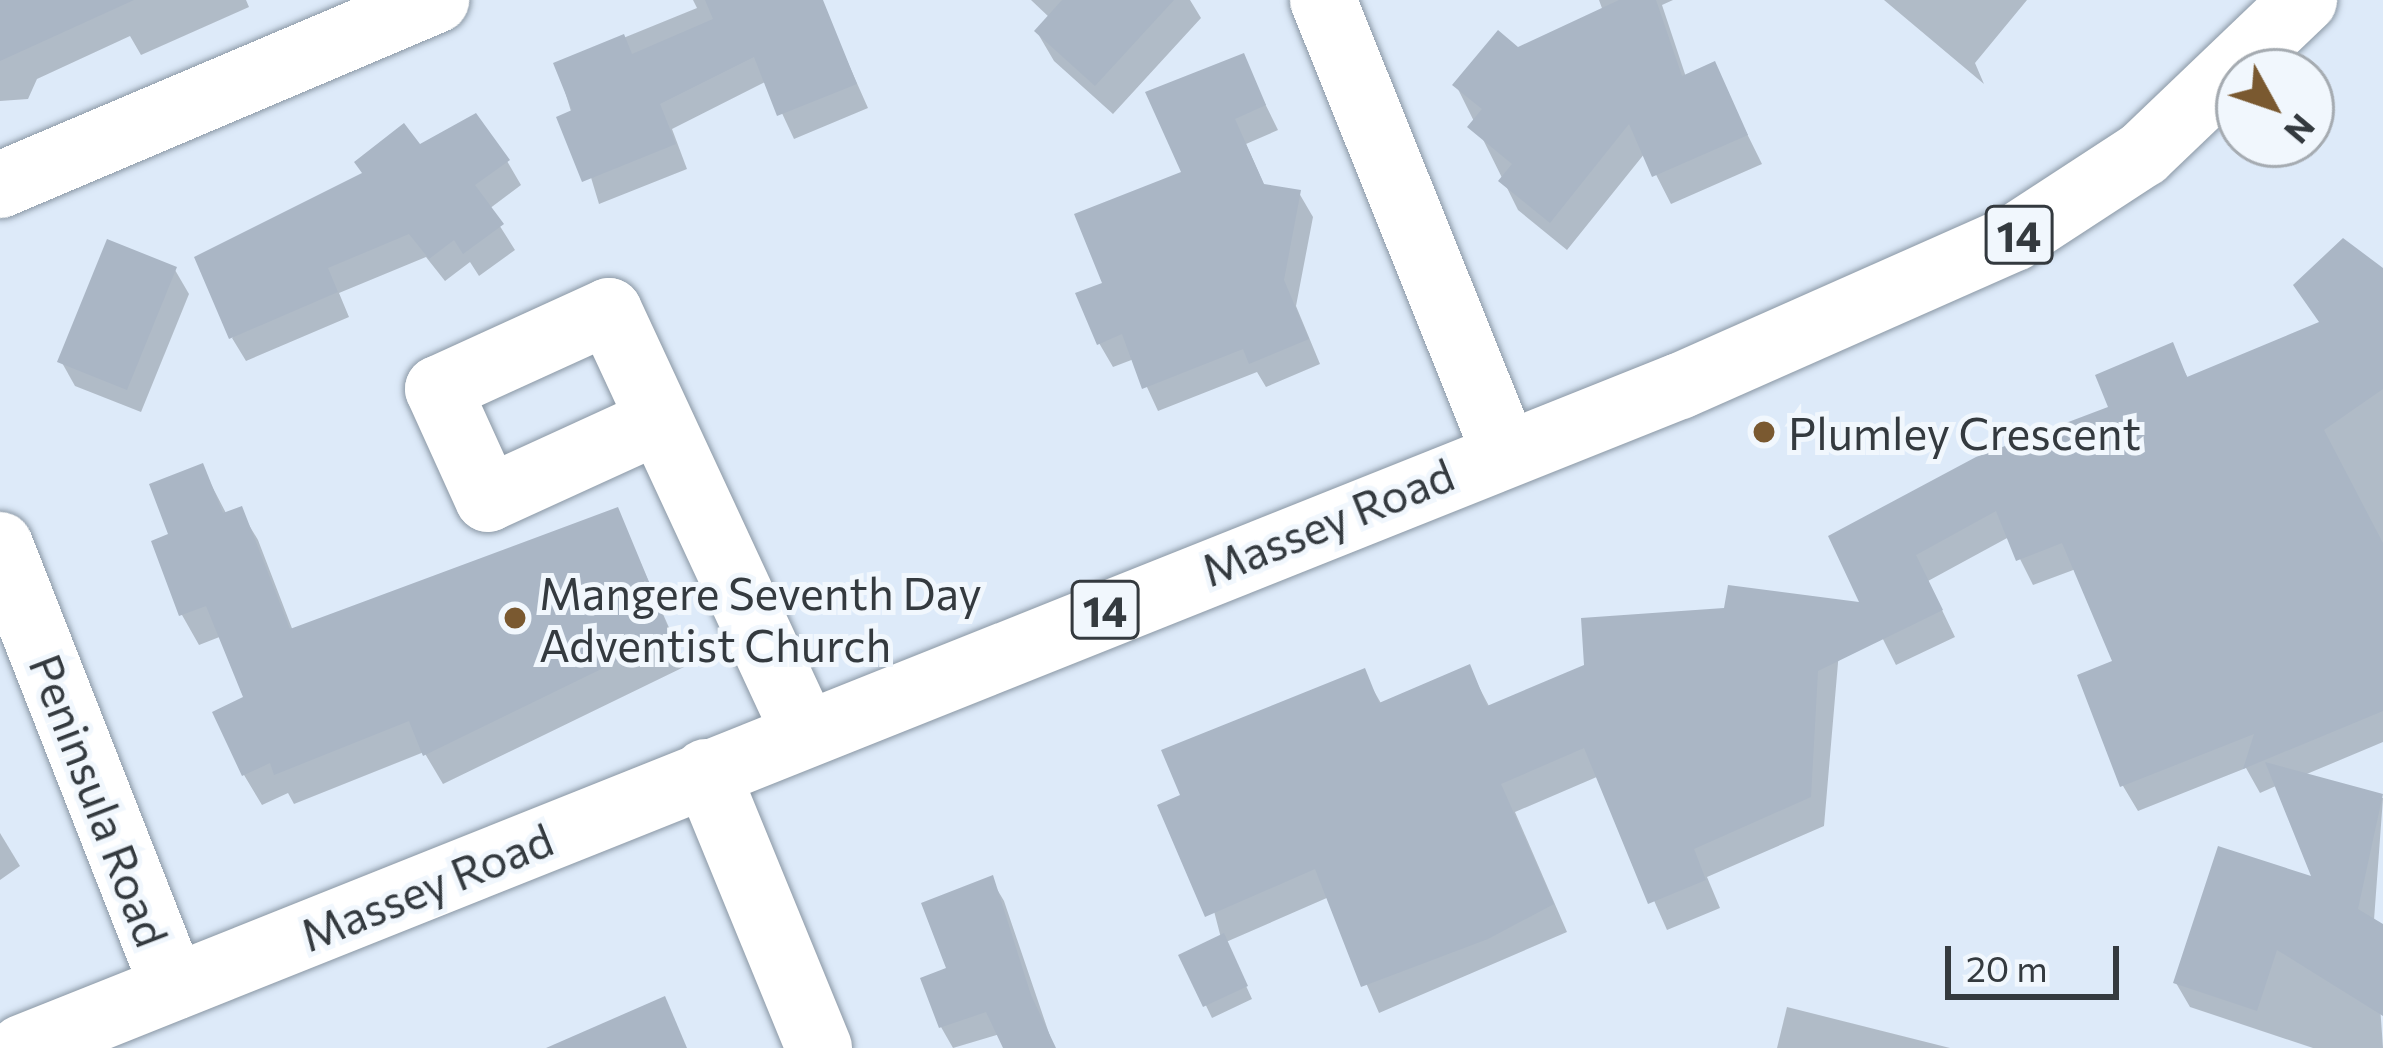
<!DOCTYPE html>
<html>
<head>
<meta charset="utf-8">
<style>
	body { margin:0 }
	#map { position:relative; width:2383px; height:1048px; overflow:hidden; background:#ddeaf9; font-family:Commissioner,sans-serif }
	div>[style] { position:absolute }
	.shadow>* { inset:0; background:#0003 }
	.building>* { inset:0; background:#aab6c5 }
	.roads { filter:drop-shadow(0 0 3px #8a97a4) drop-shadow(0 0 3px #8a97a4) }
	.minor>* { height:66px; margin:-33px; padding:0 33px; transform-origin:33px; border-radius:33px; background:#fff }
	.major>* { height:66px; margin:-33px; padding:0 33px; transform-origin:33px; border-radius:33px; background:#fff }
	.dots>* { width:33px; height:33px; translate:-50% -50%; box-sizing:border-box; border:6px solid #f1f7fd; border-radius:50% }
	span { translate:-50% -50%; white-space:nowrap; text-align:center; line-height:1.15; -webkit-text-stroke:10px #f1f7fd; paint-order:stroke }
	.shield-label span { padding:3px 9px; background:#f1f7fd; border:3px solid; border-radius:9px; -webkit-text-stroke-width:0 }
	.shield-label { font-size:42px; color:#343a3f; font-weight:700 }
	.poi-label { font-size:45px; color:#343a3f }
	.left { translate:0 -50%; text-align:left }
	.street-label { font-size:45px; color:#343a3f }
	.north { position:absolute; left:2215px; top:48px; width:120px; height:120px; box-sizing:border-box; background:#f1f7fd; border:3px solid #a5abb1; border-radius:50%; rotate:130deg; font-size:33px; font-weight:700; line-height:48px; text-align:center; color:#343a3f }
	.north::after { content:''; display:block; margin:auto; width:42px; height:54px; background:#7a5930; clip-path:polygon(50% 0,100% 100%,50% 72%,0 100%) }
	.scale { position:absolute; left:1945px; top:946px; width:174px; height:54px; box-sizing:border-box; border:6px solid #343a3f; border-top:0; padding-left:15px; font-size:36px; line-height:42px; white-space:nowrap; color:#343a3f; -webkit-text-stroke:9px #f1f7fd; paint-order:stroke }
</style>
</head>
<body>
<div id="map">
	<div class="shadow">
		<div style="clip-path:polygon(0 0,246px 0,249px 7px,141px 55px,130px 36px,37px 79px,28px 99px,0 101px)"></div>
		<div style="clip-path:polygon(693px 0,820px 0,868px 108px,794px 139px,767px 81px,672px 129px,687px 169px,599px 204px,557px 65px,697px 8px)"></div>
		<div style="clip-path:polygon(1031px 0,1190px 0,1201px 18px,1113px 114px,1054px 61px,1037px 32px,1050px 18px)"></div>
		<div style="clip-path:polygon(1599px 0,1673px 0,1662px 5px,1686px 77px,1713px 65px,1762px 164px,1671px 204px,1645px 153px,1567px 250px,1518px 210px,1456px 85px,1603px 11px)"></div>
		<div style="clip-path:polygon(1884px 0,2027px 0,1975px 63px,1984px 84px)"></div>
		<div style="clip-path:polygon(1242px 57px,1278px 130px,1246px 144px,1265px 187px,1299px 193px,1313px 217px,1296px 306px,1320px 364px,1266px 387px,1257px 372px,1158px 411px,1134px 359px,1113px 367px,1099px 343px,1105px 285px,1185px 174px)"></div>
		<div style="clip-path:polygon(419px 148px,507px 161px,521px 185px,489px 209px,515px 250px,479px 276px,470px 262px,445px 281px,426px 257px,339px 293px,349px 317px,246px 361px,232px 338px)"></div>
		<div style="clip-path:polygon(175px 270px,189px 294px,141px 412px,75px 386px,61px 361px)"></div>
		<div style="clip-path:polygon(2383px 271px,2383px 742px,2302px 776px,2383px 798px,2374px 920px,2383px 1048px,2313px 1048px,2190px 1007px,2176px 983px,2316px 881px,2278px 785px,2260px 793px,2246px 768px,2138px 811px,2123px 786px,2116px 662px,2076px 569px,2033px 585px,2009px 537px,1928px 581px,1955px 637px,1896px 665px,1832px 538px,2112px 408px,2171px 346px,2189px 380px,2321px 324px)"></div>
		<div style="clip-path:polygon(202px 467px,227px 515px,240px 510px,258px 540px,293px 631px,617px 510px,686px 666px,443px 784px,424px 752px,294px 804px,288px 793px,262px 805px,244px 775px,247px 699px,222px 636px,199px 645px,182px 615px,172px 536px)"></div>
		<div style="clip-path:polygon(1841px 628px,1824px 826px,1707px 877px,1720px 908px,1667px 930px,1599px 776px,1515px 812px,1567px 932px,1379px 1013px,1329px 897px,1226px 942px,1252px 999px,1212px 1018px,1182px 956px,1221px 938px,1184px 796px,1363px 672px,1382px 705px,1469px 668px,1490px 708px)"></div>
		<div style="clip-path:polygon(0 833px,20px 866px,0 880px)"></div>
		<div style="clip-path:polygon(991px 879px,1004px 901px,1054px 1048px,1006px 1048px,1000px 1034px,953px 1048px,941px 1027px,950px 970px)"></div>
		<div style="clip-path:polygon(1787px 1007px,1950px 1048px,1777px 1048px)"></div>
	</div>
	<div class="building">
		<div style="clip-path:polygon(0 0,134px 0,0 61px)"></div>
		<div style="clip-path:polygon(705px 0,823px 0,857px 84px,777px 116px,754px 57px,660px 104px,676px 144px,582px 182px,556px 117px,572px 110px,553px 63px,624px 34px,632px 54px,713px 19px)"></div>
		<div style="clip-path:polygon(1062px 0,1174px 0,1095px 86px,1034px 31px)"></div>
		<div style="clip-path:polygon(1619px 0,1656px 0,1682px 76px,1715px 61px,1748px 135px,1652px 177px,1629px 124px,1550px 223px,1498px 181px,1512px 164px,1467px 127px,1482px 109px,1452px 85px,1498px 30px,1518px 47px)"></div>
		<div style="clip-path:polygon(1244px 53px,1266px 105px,1235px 119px,1264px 184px,1301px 190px,1284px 280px,1309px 339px,1249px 364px,1243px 349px,1142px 389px,1122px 334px,1097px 345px,1075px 293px,1102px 283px,1074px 214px,1181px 172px,1145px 92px)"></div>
		<div style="clip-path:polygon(476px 113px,510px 160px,475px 185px,504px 224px,463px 254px,454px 240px,429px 259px,409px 234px,328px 268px,338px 292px,229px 339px,194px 257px,362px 173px,354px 162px,404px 123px,420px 144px)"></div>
		<div style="clip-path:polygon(2343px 238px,2383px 268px,2383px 389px,2324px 430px,2383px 543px,2383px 711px,2243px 769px,2254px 734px,2120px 787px,2077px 675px,2112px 661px,2062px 543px,2016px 561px,1996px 511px,1916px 555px,1943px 610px,1818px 671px,1811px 797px,1694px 849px,1706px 880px,1648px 904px,1584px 748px,1501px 784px,1554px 904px,1488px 939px,1361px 987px,1315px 869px,1205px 917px,1157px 805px,1180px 795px,1161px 750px,1365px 668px,1379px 703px,1470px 664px,1487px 706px,1584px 665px,1581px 618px,1724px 608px,1728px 585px,1859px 602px,1828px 536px,1976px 457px,2108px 407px,2095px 375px,2173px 342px,2187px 377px,2319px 322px,2293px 285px)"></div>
		<div style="clip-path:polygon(107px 239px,177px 267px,127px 390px,57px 362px)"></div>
		<div style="clip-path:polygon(203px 463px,223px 513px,242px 506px,290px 629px,618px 507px,671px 635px,423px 756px,409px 721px,274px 775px,270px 763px,242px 776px,212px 712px,243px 697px,206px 606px,179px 616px,151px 541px,168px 534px,149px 484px)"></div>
		<div style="clip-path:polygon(2265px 762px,2383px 794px,2358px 909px,2383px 924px,2383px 1016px,2277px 950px,2257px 1011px,2173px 983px,2218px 846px,2311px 876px)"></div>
		<div style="clip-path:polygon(993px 875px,1031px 995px,1056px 1048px,1003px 1048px,986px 1012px,939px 1028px,920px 978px,946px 968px,921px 903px)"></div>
		<div style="clip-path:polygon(1224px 933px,1248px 986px,1203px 1007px,1178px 955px)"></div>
		<div style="clip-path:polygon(665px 996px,687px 1048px,546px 1048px)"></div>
	</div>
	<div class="roads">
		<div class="minor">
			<div style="left:1323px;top:0;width:485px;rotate:68.1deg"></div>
			<div style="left:0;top:185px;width:474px;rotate:-23deg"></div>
			<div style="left:658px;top:421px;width:187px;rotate:155.4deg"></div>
			<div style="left:488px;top:499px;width:121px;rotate:-114.4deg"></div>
			<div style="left:438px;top:389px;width:188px;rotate:-24.5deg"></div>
			<div style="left:609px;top:311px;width:463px;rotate:65.1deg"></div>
			<div style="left:0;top:545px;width:475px;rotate:68.6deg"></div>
			<div style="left:706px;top:772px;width:298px;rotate:67.7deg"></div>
		</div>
		<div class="major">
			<div style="left:22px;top:1048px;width:1785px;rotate:-21.77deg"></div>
			<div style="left:1680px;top:386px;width:365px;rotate:-23.9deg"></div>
			<div style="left:2014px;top:238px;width:154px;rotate:-33.1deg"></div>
			<div style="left:2143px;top:154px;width:223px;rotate:-43.7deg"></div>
		</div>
	</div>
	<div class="dots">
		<div style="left:1764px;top:432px;background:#7a5930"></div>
		<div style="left:515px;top:618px;background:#7a5930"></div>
	</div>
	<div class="shield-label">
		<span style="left:2019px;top:235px">14</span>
		<span style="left:1105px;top:610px">14</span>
	</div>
	<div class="poi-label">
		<span class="left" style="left:1788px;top:432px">Plumley Crescent</span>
		<span class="left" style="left:539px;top:618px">Mangere Seventh Day<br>Adventist Church</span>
	</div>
	<div class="street-label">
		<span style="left:1327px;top:521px;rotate:-22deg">Massey Road</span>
		<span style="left:100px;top:800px;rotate:69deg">Peninsula Road</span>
		<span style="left:426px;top:886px;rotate:-22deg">Massey Road</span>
	</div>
	<div class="north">N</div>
	<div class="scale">20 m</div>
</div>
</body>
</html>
